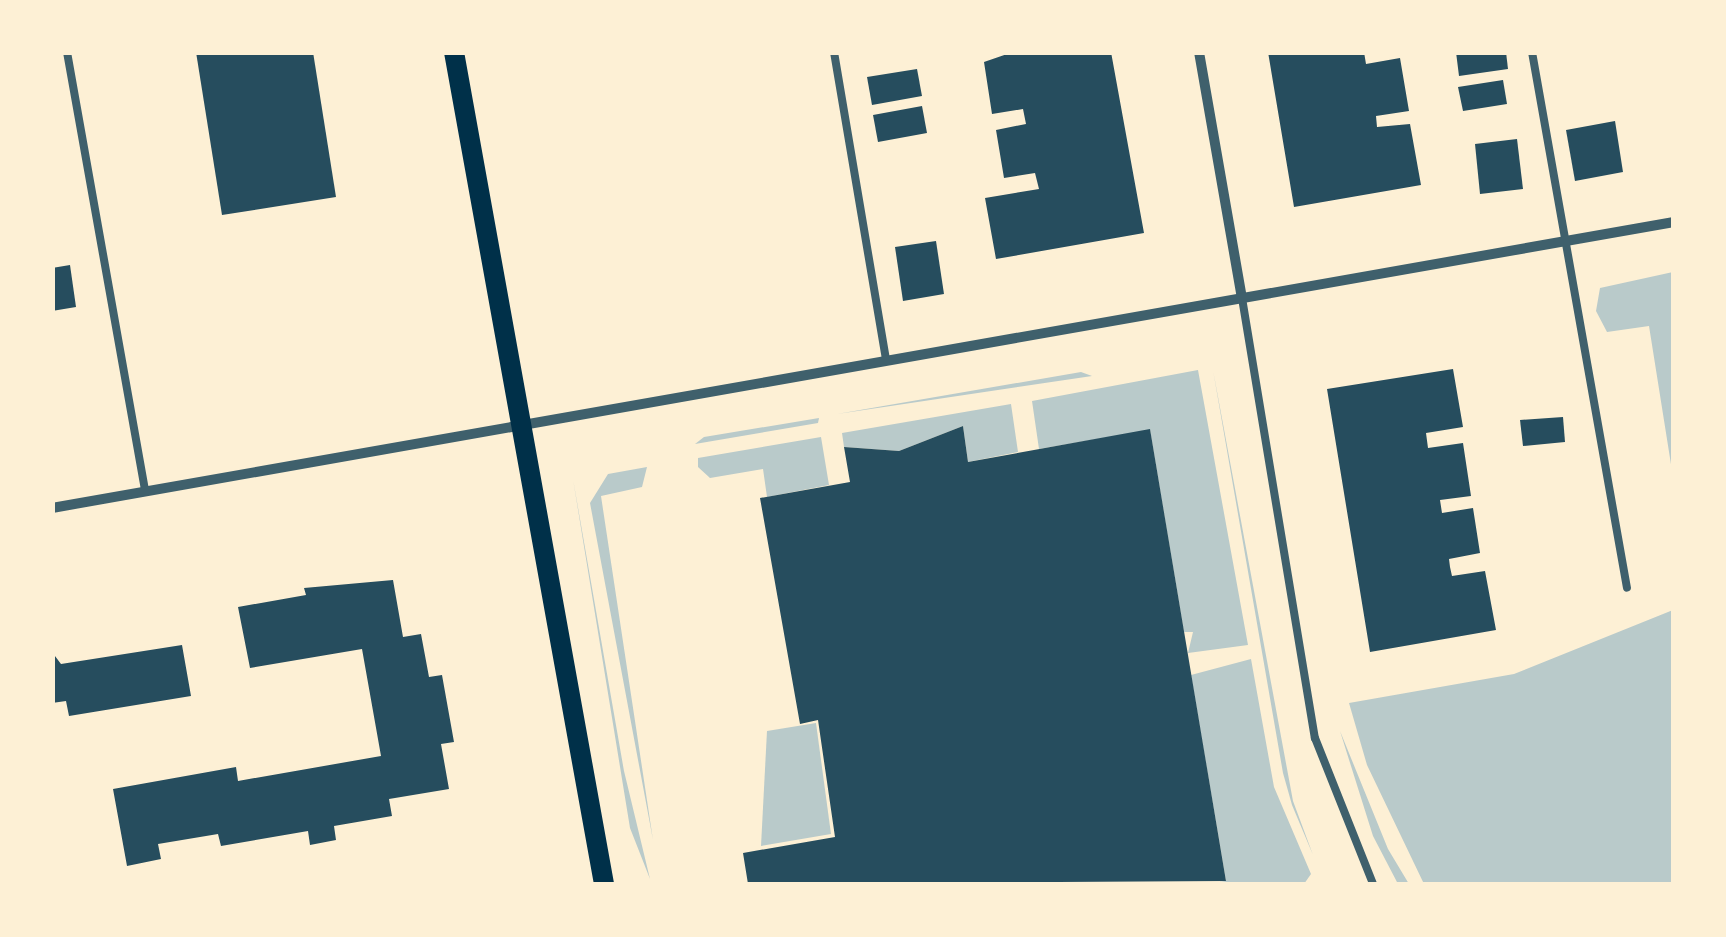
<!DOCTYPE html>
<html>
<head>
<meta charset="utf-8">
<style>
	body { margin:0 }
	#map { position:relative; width:1726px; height:937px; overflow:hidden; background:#fdf0d5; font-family:Poppins,sans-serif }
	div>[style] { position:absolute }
	.green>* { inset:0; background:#b9caca }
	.building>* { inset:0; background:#264d5e }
	.service>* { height:8px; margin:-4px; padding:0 4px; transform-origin:4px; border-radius:4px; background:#3f606c }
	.minor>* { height:10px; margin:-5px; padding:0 5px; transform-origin:5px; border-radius:5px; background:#3f606c }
	.secondary>* { height:20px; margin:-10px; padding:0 10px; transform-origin:10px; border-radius:10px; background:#003049 }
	span { translate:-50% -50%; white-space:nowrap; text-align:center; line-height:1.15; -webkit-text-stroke:10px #fdf0d5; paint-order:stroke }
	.frame { position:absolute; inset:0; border:55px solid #fdf0d5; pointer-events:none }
</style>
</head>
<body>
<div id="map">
	<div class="green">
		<div style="clip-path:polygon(1673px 272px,1674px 272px,1673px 477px,1649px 326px,1607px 332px,1596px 311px,1600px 288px)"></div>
		<div style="clip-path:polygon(1198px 370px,1248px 645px,1188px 653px,1193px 632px,1184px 632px,1150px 430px,1039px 449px,1032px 401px)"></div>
		<div style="clip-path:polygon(1213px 370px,1293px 801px,1313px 855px,1292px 805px,1283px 773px)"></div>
		<div style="clip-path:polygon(1081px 372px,1092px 376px,837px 414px)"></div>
		<div style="clip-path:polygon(1011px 404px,1018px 452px,968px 462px,963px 426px,899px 451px,844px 447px,842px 433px)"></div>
		<div style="clip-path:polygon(819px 418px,818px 423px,695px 444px,704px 437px)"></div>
		<div style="clip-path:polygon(821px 437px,829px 485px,767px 497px,763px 469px,710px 478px,698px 467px,698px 458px)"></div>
		<div style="clip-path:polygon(647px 467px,642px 487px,601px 496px,653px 840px,590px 503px,608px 474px)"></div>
		<div style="clip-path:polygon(573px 479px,624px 771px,650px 879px,630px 828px)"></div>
		<div style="clip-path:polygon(1673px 610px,1673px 884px,1424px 884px,1367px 765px,1349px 703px,1514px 674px)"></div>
		<div style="clip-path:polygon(1251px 659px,1274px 787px,1311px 874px,1304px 884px,1206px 884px,1226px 881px,1191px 675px)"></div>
		<div style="clip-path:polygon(816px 723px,831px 834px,761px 846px,767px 731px)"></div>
		<div style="clip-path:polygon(1340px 731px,1388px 849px,1409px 884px,1398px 884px,1373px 836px)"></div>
	</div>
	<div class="building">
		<div style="clip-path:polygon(196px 52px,313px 52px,336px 197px,222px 215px)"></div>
		<div style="clip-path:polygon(1013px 52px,1111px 52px,1144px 233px,996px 259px,985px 198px,1039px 189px,1035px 173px,1004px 178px,996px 130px,1026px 124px,1023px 109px,992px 114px,984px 62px)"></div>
		<div style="clip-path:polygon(1268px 52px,1364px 52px,1366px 64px,1400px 58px,1409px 111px,1376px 116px,1377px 127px,1410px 124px,1421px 185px,1294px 207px)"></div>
		<div style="clip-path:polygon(1456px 52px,1506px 52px,1508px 69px,1459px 76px)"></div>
		<div style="clip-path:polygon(917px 69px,922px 96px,872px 105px,867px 77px)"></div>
		<div style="clip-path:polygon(1503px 80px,1507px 104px,1463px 111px,1458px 87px)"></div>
		<div style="clip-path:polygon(922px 106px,927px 133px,878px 142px,873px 115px)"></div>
		<div style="clip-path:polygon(1615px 121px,1623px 172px,1575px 181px,1566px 130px)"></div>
		<div style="clip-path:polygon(1517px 139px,1523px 189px,1480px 194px,1475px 144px)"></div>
		<div style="clip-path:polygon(936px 241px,944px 294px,903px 301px,895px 247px)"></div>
		<div style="clip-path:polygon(70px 265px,76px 307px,52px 311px,52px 268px)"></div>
		<div style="clip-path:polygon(1453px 369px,1463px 427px,1426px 433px,1428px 448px,1463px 443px,1471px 496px,1440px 500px,1442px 513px,1473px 508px,1480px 553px,1449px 559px,1450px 567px,1452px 576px,1485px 571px,1496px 630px,1370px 652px,1327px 389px)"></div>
		<div style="clip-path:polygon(1563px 417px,1565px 442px,1523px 446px,1520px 420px)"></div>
		<div style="clip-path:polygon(963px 426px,968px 462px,1150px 429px,1226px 881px,748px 884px,743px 853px,835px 837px,818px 720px,800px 724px,760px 498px,850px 482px,844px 447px,899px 451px)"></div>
		<div style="clip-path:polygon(393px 580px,403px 637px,421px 634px,429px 677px,442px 675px,454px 742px,441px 744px,449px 789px,389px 799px,392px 816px,334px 826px,336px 840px,310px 845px,308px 831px,221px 846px,218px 834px,158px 844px,161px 859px,127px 866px,113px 789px,236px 767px,238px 781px,381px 756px,362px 649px,250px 668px,238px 607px,306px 595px,304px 588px)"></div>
		<div style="clip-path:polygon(182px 645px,191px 696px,69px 716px,66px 701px,52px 703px,52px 652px,61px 664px)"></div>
	</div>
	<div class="service">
		<div style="left:67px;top:52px;width:446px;rotate:79.9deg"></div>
		<div style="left:834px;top:52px;width:313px;rotate:80.4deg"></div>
		<div style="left:1532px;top:52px;width:544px;rotate:79.95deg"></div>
		<div style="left:1242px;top:298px;width:446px;rotate:80.6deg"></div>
		<div style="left:1315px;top:738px;width:157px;rotate:68.3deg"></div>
	</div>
	<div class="minor">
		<div style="left:1199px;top:52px;width:250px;rotate:80.1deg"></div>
		<div style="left:52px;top:508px;width:1647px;rotate:-10deg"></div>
	</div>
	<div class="secondary">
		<div style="left:454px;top:52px;width:845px;rotate:79.78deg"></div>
	</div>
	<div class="frame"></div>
</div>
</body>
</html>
